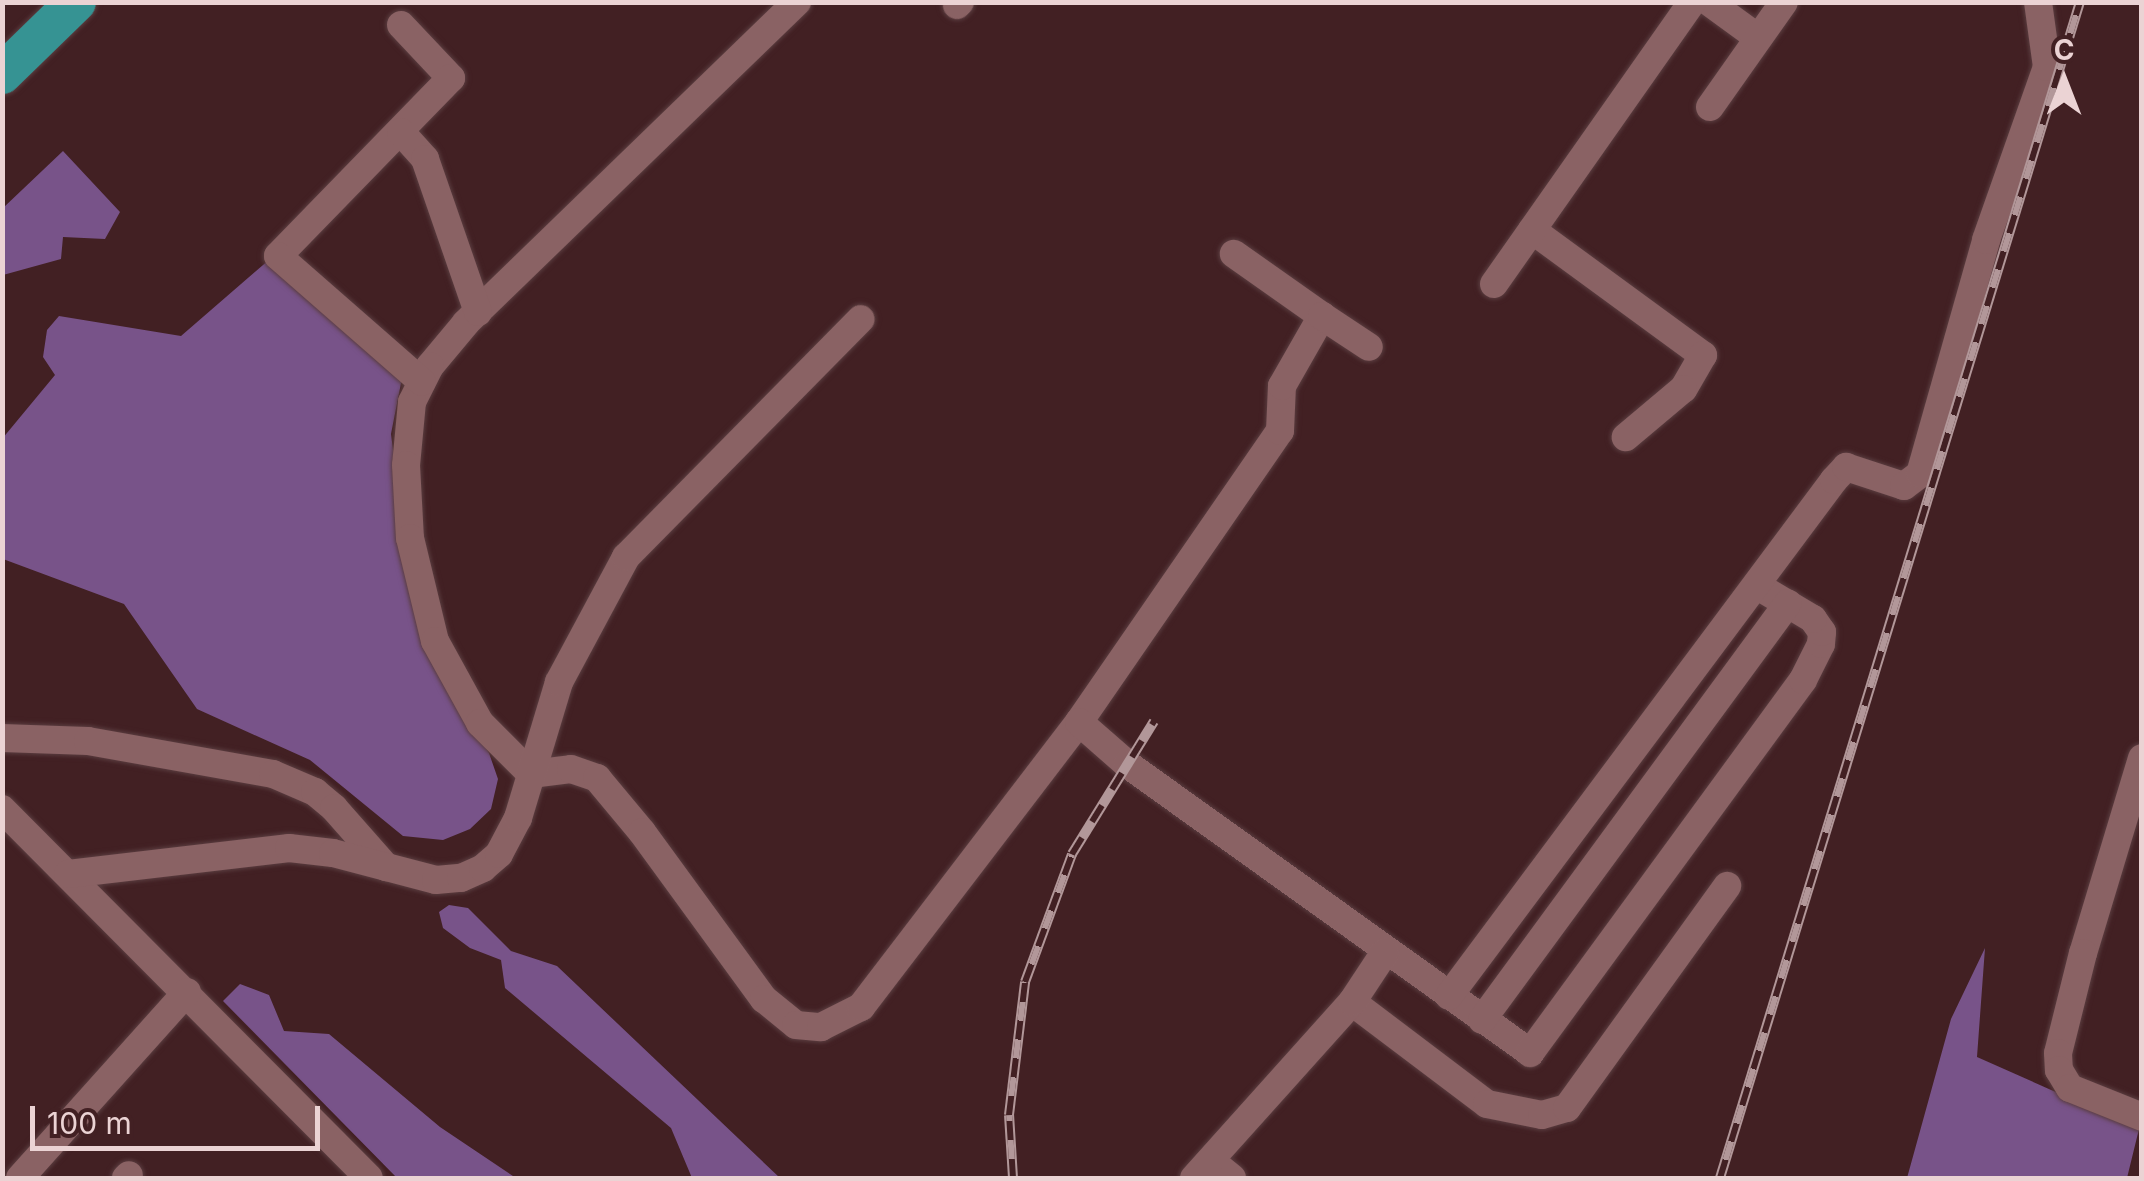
<!DOCTYPE html>
<html>
<head>
<meta charset="utf-8">
<style>
	body { margin:0 }
	#map { position:relative; width:2144px; height:1181px; overflow:hidden; background:#422023; font-family:Inter,sans-serif }
	div>[style] { position:absolute }
	.forest>* { inset:0; background:#785389 }
	.roads { filter:drop-shadow(0 0 2px #5a3d40) drop-shadow(0 0 2px #5a3d40) }
	.minor>* { height:28px; margin:-14px; padding:0 14px; transform-origin:14px; border-radius:14px; background:#8a6264 }
	.highway>* { height:40px; margin:-20px; padding:0 20px; transform-origin:20px; border-radius:20px; background:#369393 }
	.rail>* { height:10px; margin-top:-5px; transform-origin:0; background:repeating-linear-gradient(90deg,#422023 0 19px,#b29799 0 38px); box-sizing:border-box; border-block:2px solid #b29799 }
	span { translate:-50% -50%; white-space:nowrap; text-align:center; line-height:1.15; -webkit-text-stroke:9px #422023; paint-order:stroke }
	.frame { position:absolute; inset:0; border:5px solid #ebd3d4; pointer-events:none }
	.north { position:absolute; left:2014px; top:30px; width:100px; height:100px; -webkit-text-stroke:8px #422023; paint-order:stroke; rotate:0deg; font-size:28px; font-weight:700; line-height:40px; text-align:center; color:#ebd3d4 }
	.north::after { content:''; display:block; margin:auto; width:35px; height:45px; background:#ebd3d4; clip-path:polygon(50% 0,100% 100%,50% 72%,0 100%) }
	.scale { position:absolute; left:30px; top:1106px; width:290px; height:45px; box-sizing:border-box; border:5px solid #ebd3d4; border-top:0; padding-left:12px; font-size:30px; line-height:35px; white-space:nowrap; color:#ebd3d4; -webkit-text-stroke:8px #422023; paint-order:stroke }
</style>
</head>
<body>
<div id="map">
	<div class="forest">
		<div style="clip-path:polygon(63px 151px,120px 212px,105px 239px,63px 237px,61px 259px,3px 275px,3px 208px)"></div>
		<div style="clip-path:polygon(270px 259px,403px 373px,391px 434px,403px 529px,470px 726px,489px 753px,498px 779px,491px 809px,470px 829px,443px 840px,403px 836px,310px 760px,197px 709px,124px 604px,3px 559px,2px 439px,55px 375px,43px 357px,47px 330px,59px 316px,181px 336px)"></div>
		<div style="clip-path:polygon(449px 905px,468px 908px,511px 951px,557px 966px,780px 1178px,692px 1178px,671px 1128px,505px 988px,501px 960px,470px 948px,443px 928px,439px 912px)"></div>
		<div style="clip-path:polygon(1985px 948px,1977px 1057px,2139px 1129px,2127px 1178px,1907px 1178px,1951px 1019px)"></div>
		<div style="clip-path:polygon(240px 984px,269px 995px,284px 1031px,329px 1034px,440px 1127px,516px 1178px,397px 1178px,223px 1001px)"></div>
	</div>
	<div class="roads">
		<div class="minor">
			<div style="left:797px;top:2px;width:461px;rotate:135.9deg"></div>
			<div style="left:466px;top:323px;width:56px;rotate:129.9deg"></div>
			<div style="left:430px;top:366px;width:40px;rotate:116.6deg"></div>
			<div style="left:412px;top:402px;width:63px;rotate:95.4deg"></div>
			<div style="left:406px;top:465px;width:73px;rotate:86.9deg"></div>
			<div style="left:410px;top:538px;width:106px;rotate:76.4deg"></div>
			<div style="left:435px;top:641px;width:94px;rotate:61.2deg"></div>
			<div style="left:480px;top:723px;width:72px;rotate:45deg"></div>
			<div style="left:531px;top:774px;width:40px;rotate:-7.1deg"></div>
			<div style="left:571px;top:769px;width:28px;rotate:19deg"></div>
			<div style="left:597px;top:778px;width:70px;rotate:50.2deg"></div>
			<div style="left:642px;top:832px;width:207px;rotate:53.9deg"></div>
			<div style="left:764px;top:999px;width:41px;rotate:39.1deg"></div>
			<div style="left:796px;top:1025px;width:25px;rotate:5deg"></div>
			<div style="left:821px;top:1027px;width:45px;rotate:-26.6deg"></div>
			<div style="left:861px;top:1007px;width:359px;rotate:-52.6deg"></div>
			<div style="left:1079px;top:722px;width:354px;rotate:-55.4deg"></div>
			<div style="left:1280px;top:431px;width:45px;rotate:-87.5deg"></div>
			<div style="left:1282px;top:386px;width:81px;rotate:-60.3deg"></div>
			<div style="left:1322px;top:316px;width:108px;rotate:-144.8deg"></div>
			<div style="left:1709px;top:2px;width:59px;rotate:36.1deg"></div>
			<div style="left:957px;top:5px;width:4px;rotate:-45deg"></div>
			<div style="left:401px;top:25px;width:73px;rotate:46.7deg"></div>
			<div style="left:451px;top:78px;width:248px;rotate:134.2deg"></div>
			<div style="left:278px;top:256px;width:191px;rotate:41.2deg"></div>
			<div style="left:1710px;top:107px;width:128px;rotate:-54.8deg"></div>
			<div style="left:401px;top:132px;width:36px;rotate:48deg"></div>
			<div style="left:425px;top:159px;width:162px;rotate:70.9deg"></div>
			<div style="left:1532px;top:230px;width:212px;rotate:36.2deg"></div>
			<div style="left:1703px;top:355px;width:39px;rotate:120deg"></div>
			<div style="left:1683px;top:389px;width:75px;rotate:139.9deg"></div>
			<div style="left:1494px;top:284px;width:345px;rotate:-54.9deg"></div>
			<div style="left:1322px;top:316px;width:56px;rotate:33.4deg"></div>
			<div style="left:1079px;top:722px;width:64px;rotate:41.2deg"></div>
			<div style="left:1127px;top:764px;width:496px;rotate:35.6deg"></div>
			<div style="left:1530px;top:1053px;width:462px;rotate:-53.8deg"></div>
			<div style="left:1803px;top:680px;width:40px;rotate:-63.4deg"></div>
			<div style="left:1821px;top:644px;width:12px;rotate:-85deg"></div>
			<div style="left:1822px;top:632px;width:16px;rotate:-125deg"></div>
			<div style="left:1813px;top:619px;width:66px;rotate:-149.2deg"></div>
			<div style="left:2px;top:738px;width:86px;rotate:2deg"></div>
			<div style="left:88px;top:741px;width:188px;rotate:10.1deg"></div>
			<div style="left:273px;top:774px;width:46px;rotate:23.2deg"></div>
			<div style="left:315px;top:792px;width:25px;rotate:40deg"></div>
			<div style="left:334px;top:808px;width:79px;rotate:48.6deg"></div>
			<div style="left:2142px;top:758px;width:204px;rotate:106.8deg"></div>
			<div style="left:2083px;top:953px;width:103px;rotate:104deg"></div>
			<div style="left:2058px;top:1053px;width:17px;rotate:87deg"></div>
			<div style="left:2059px;top:1070px;width:21px;rotate:59deg"></div>
			<div style="left:2070px;top:1088px;width:78px;rotate:21.9deg"></div>
			<div style="left:2px;top:809px;width:520px;rotate:45.16deg"></div>
			<div style="left:68px;top:874px;width:223px;rotate:-6.7deg"></div>
			<div style="left:289px;top:848px;width:44px;rotate:6.5deg"></div>
			<div style="left:333px;top:853px;width:106px;rotate:14.7deg"></div>
			<div style="left:436px;top:880px;width:25px;rotate:-5deg"></div>
			<div style="left:461px;top:878px;width:24px;rotate:-24deg"></div>
			<div style="left:483px;top:868px;width:21px;rotate:-41deg"></div>
			<div style="left:499px;top:854px;width:41px;rotate:-62.2deg"></div>
			<div style="left:518px;top:818px;width:142px;rotate:-73.2deg"></div>
			<div style="left:559px;top:682px;width:142px;rotate:-61.8deg"></div>
			<div style="left:626px;top:557px;width:334px;rotate:-45.4deg"></div>
			<div style="left:1449px;top:996px;width:644px;rotate:-53.27deg"></div>
			<div style="left:1834px;top:480px;width:18px;rotate:-47deg"></div>
			<div style="left:1846px;top:467px;width:61px;rotate:18.1deg"></div>
			<div style="left:1904px;top:486px;width:20px;rotate:-37deg"></div>
			<div style="left:1920px;top:474px;width:243px;rotate:-74.2deg"></div>
			<div style="left:1986px;top:240px;width:183px;rotate:-70.6deg"></div>
			<div style="left:2047px;top:67px;width:66px;rotate:-97.9deg"></div>
			<div style="left:1352px;top:1002px;width:169px;rotate:37.1deg"></div>
			<div style="left:1487px;top:1104px;width:56px;rotate:11.3deg"></div>
			<div style="left:1542px;top:1115px;width:26px;rotate:-16deg"></div>
			<div style="left:1567px;top:1108px;width:274px;rotate:-54.2deg"></div>
			<div style="left:1482px;top:1020px;width:517px;rotate:-53.73deg"></div>
			<div style="left:1211px;top:1161px;width:27px;rotate:39deg"></div>
			<div style="left:20px;top:1178px;width:250px;rotate:-48.1deg"></div>
			<div style="left:126px;top:1178px;width:4px;rotate:-45deg"></div>
			<div style="left:1194px;top:1178px;width:237px;rotate:-48.1deg"></div>
			<div style="left:1352px;top:1002px;width:60px;rotate:-56.6deg"></div>
		</div>
		<div class="highway">
			<div style="left:2px;top:74px;width:103px;rotate:-44.2deg"></div>
		</div>
	</div>
	<div class="rail">
		<div style="left:1013px;top:1178px;width:63px;rotate:-93.6deg"></div>
		<div style="left:1009px;top:1115px;width:134px;rotate:-83.1deg"></div>
		<div style="left:1025px;top:982px;width:136px;rotate:-69.8deg"></div>
		<div style="left:1072px;top:854px;width:156px;rotate:-58.3deg"></div>
		<div style="left:1720px;top:1178px;width:1230px;rotate:-72.98deg"></div>
	</div>
	<div class="frame"></div>
	<div class="north">С</div>
	<div class="scale">100 m</div>
</div>
</body>
</html>
